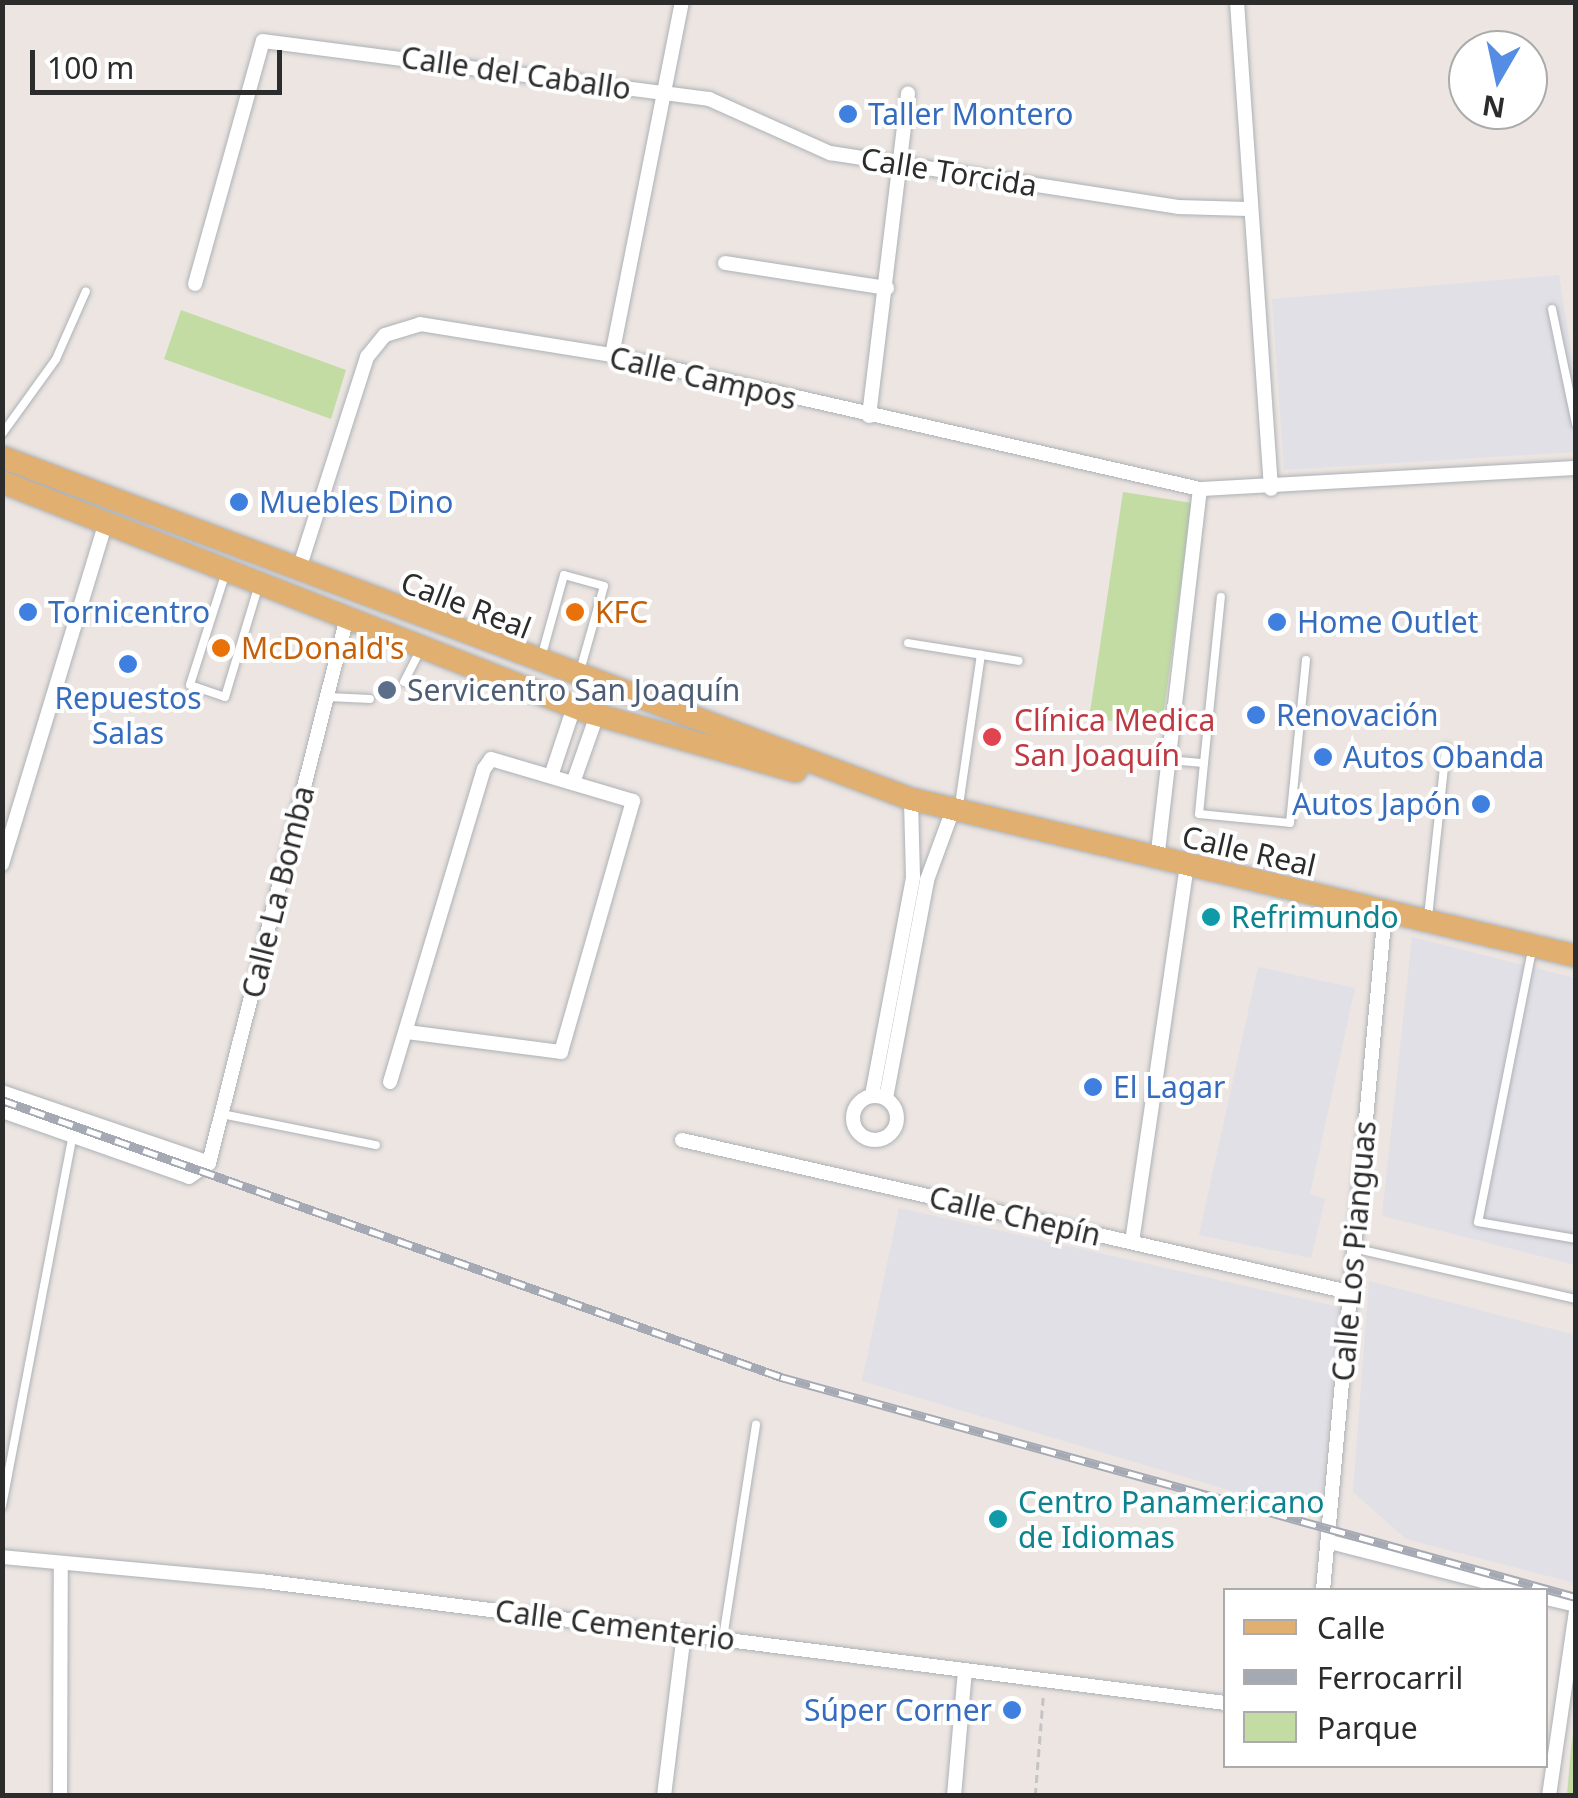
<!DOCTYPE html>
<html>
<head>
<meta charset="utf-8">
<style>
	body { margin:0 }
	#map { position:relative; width:1578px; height:1798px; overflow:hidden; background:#ece5e1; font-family:"Noto Sans",sans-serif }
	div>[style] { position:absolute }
	.industrial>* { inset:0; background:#e1e0e6 }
	.green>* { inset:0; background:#c2dca4 }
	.path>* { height:2.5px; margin-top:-1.25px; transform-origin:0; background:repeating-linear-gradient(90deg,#c4c4c4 0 8px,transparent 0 13px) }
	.roads { filter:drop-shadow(0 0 2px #adb1b7) drop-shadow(0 0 2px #adb1b7) }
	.service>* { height:8px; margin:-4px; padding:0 4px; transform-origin:4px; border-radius:4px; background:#fff }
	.minor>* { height:14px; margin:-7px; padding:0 7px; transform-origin:7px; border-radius:7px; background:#fff }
	.minor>.ring { margin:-7px; padding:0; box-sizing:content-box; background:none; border:14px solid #fff; border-radius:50% }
	.primary>* { height:22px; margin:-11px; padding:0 11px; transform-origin:11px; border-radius:11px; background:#e1b071 }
	.rail>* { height:9px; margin-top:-4.5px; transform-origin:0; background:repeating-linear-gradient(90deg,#fff 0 15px,#a4a9b4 0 30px); box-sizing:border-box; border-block:2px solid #a4a9b4 }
	.dots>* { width:28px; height:28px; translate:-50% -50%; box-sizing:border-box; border:5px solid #fff; border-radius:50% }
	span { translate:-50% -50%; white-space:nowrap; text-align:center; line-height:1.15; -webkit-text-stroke:8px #fff; paint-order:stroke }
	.street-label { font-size:30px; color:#2c2c2c }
	.shop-label { font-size:30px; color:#366cbe }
	.left { translate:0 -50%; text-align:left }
	.right { translate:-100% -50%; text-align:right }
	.food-label { font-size:30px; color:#c56008 }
	.service-label { font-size:30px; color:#4e5e75 }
	.health-label { font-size:30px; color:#be3a42 }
	.culture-label { font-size:30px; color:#0d838f }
	.frame { position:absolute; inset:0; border:5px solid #2c2c2c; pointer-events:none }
	.legend { position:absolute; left:1223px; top:1588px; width:325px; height:180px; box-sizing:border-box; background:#fff; border:2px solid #ababab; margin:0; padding:12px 18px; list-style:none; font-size:30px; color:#2c2c2c }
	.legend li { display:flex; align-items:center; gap:20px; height:50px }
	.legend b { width:50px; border:2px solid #ababab }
	.north { position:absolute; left:1448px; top:30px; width:100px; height:100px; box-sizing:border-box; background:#fff; border:2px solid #ababab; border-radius:50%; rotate:189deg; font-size:28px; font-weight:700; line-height:40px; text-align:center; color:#2c2c2c }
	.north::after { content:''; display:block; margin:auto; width:35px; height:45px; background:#558de5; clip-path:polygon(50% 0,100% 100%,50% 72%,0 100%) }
	.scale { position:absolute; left:30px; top:50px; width:252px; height:45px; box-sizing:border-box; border:5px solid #2c2c2c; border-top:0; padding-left:12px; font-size:30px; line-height:35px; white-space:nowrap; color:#2c2c2c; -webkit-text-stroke:8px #fff; paint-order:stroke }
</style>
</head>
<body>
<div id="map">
	<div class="industrial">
		<div style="clip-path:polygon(1559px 275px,1575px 376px,1575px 452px,1284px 470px,1272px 299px)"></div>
		<div style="clip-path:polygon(1412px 937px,1575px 978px,1575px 1265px,1382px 1216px)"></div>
		<div style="clip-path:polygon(1258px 967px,1355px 988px,1310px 1194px,1325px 1199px,1311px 1258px,1199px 1235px)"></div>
		<div style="clip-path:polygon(899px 1208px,1339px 1307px,1320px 1517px,862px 1381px)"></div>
		<div style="clip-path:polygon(1369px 1281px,1575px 1335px,1575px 1583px,1406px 1539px,1353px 1492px)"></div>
	</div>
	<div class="green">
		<div style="clip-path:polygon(181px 310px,346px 370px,331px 419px,164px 359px)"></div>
		<div style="clip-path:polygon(1123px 492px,1192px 503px,1162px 725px,1089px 719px)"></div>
		<div style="clip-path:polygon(1575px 1719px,1575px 1795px,1567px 1795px,1571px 1749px)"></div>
	</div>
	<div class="path">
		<div style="left:1035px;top:1796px;width:99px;rotate:-85.4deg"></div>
	</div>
	<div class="roads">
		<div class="service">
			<div style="left:1552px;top:309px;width:117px;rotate:78.2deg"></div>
			<div style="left:2px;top:434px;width:92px;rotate:-54.2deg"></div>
			<div style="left:56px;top:359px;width:74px;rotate:-66.2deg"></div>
			<div style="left:225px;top:575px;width:115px;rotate:107.7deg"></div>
			<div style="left:190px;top:685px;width:37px;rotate:19deg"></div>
			<div style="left:225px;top:697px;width:114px;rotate:-73.2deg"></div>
			<div style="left:908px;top:643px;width:112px;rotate:9.2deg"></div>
			<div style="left:541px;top:658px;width:86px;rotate:-74.5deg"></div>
			<div style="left:564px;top:575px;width:41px;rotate:15.4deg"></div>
			<div style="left:604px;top:586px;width:88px;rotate:105.8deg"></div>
			<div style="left:404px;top:682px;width:36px;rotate:-63deg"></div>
			<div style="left:328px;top:697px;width:42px;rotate:2.7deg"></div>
			<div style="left:1168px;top:760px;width:36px;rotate:5deg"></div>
			<div style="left:1204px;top:763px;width:51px;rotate:95.6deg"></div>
			<div style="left:1199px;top:814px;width:91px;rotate:5.6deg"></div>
			<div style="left:1290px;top:823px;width:164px;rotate:-84.4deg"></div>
			<div style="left:1204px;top:763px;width:167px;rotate:-84.2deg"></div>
			<div style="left:959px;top:805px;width:152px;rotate:-81.7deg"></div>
			<div style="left:1428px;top:917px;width:170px;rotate:-83.9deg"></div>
			<div style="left:1532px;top:950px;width:277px;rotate:101.2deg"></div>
			<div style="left:1478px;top:1222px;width:99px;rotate:9.8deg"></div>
			<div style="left:222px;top:1114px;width:157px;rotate:11.4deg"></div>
			<div style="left:1353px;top:1248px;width:229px;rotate:12.9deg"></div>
			<div style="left:2px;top:1506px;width:395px;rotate:-79.2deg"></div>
			<div style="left:723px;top:1638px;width:216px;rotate:-81.2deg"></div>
		</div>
		<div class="minor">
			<div style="left:1237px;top:2px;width:488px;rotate:86deg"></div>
			<div style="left:725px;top:263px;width:164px;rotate:8.8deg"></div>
			<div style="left:195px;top:284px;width:252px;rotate:-74.4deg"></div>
			<div style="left:263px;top:41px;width:450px;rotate:7.4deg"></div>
			<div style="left:709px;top:99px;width:133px;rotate:24.1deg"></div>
			<div style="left:830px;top:153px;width:352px;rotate:8.8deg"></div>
			<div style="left:1178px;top:207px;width:70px;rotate:1.6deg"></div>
			<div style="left:612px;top:355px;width:360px;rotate:-78.8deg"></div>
			<div style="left:869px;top:416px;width:325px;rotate:-83.1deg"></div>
			<div style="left:298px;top:572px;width:226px;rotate:-72.2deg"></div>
			<div style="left:367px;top:357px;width:28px;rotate:-51deg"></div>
			<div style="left:385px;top:335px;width:37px;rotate:-17deg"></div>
			<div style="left:420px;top:324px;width:194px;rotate:9.2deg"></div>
			<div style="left:612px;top:355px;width:603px;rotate:12.84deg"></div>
			<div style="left:1200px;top:489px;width:377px;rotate:-3.2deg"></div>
			<div style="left:552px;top:773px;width:70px;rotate:-71.6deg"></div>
			<div style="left:574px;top:780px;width:69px;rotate:-70.5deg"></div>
			<div style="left:1157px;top:860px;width:373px;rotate:-83.4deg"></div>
			<div style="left:2px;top:864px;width:355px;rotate:-73.1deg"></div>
			<div style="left:390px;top:1082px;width:327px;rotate:-73.3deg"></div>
			<div style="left:484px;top:769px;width:12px;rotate:-55deg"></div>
			<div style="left:491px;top:759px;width:148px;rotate:16.5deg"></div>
			<div style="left:633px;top:801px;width:261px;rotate:106deg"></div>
			<div style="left:561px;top:1052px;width:156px;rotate:-172.6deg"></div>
			<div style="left:2px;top:1092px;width:219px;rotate:18.9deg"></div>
			<div style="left:872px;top:1095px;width:222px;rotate:-79.3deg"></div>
			<div style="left:913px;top:877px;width:78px;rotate:-91.5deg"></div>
			<div class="ring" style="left:853px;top:1096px;width:30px;height:30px"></div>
			<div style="left:886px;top:1098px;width:222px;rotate:-79.3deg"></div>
			<div style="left:927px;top:880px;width:72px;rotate:-69.8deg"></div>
			<div style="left:2px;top:1111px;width:198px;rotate:19.4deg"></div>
			<div style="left:189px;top:1177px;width:24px;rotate:-35deg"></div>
			<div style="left:682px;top:1140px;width:684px;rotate:12.84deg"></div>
			<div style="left:209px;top:1163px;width:559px;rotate:-75.81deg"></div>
			<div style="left:1132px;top:1242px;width:380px;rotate:-81.7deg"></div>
			<div style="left:1330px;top:1542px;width:194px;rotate:14.3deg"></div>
			<div style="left:2px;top:1557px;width:260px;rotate:5.3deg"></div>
			<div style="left:261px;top:1581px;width:973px;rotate:7.21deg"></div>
			<div style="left:1323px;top:1590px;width:681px;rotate:-84.78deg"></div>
			<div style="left:1546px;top:1598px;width:31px;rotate:13deg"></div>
			<div style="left:60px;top:1796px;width:232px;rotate:-89.8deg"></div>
			<div style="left:664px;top:1796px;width:165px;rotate:-83deg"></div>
			<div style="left:954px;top:1796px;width:125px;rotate:-85deg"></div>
			<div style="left:1549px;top:1796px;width:188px;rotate:-81.7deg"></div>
		</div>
		<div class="primary">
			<div style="left:2px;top:457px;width:971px;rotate:20.62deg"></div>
			<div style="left:911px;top:799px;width:683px;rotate:13.28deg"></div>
			<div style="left:2px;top:482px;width:629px;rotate:21.46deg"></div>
			<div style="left:587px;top:712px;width:217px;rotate:15.8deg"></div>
		</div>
	</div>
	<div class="rail">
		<div style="left:2px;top:1100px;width:827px;rotate:19.57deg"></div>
		<div style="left:781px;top:1377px;width:825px;rotate:15.47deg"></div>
	</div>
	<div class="dots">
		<div style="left:848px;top:114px;background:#3f7fe0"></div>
		<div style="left:239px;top:502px;background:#3f7fe0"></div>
		<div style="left:28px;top:612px;background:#3f7fe0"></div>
		<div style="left:575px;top:612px;background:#e8710a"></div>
		<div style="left:1277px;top:622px;background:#3f7fe0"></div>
		<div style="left:221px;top:648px;background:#e8710a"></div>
		<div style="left:128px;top:664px;background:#3f7fe0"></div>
		<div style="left:387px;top:690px;background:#5c6f8a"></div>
		<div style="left:1256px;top:715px;background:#3f7fe0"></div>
		<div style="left:992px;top:737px;background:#e0444e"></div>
		<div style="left:1323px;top:757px;background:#3f7fe0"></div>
		<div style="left:1481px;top:804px;background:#3f7fe0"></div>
		<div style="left:1211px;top:917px;background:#0f9aa8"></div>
		<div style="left:1093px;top:1087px;background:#3f7fe0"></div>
		<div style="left:998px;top:1519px;background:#0f9aa8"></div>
		<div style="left:1012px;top:1710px;background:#3f7fe0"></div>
	</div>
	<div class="street-label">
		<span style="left:516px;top:73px;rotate:8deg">Calle del Caballo</span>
		<span style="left:949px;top:172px;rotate:9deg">Calle Torcida</span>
		<span style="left:703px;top:378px;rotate:13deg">Calle Campos</span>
		<span style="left:466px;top:605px;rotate:21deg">Calle Real</span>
		<span style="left:1249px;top:851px;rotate:13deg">Calle Real</span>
		<span style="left:278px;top:892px;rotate:-76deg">Calle La Bomba</span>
		<span style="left:1015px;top:1216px;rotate:13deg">Calle Chepín</span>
		<span style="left:1354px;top:1251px;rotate:-85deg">Calle Los Pianguas</span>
		<span style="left:615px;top:1625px;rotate:7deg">Calle Cementerio</span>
	</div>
	<div class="shop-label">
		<span class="left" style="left:868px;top:114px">Taller Montero</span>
		<span class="left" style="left:259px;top:502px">Muebles Dino</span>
		<span class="left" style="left:48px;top:612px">Tornicentro</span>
		<span class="left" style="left:1297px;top:622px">Home Outlet</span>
		<span style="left:128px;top:715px">Repuestos<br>Salas</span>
		<span class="left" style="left:1276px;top:715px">Renovación</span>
		<span class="left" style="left:1343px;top:757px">Autos Obanda</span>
		<span class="right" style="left:1461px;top:804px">Autos Japón</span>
		<span class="left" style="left:1113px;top:1087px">El Lagar</span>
		<span class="right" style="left:992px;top:1710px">Súper Corner</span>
	</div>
	<div class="food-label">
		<span class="left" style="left:595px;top:612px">KFC</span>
		<span class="left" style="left:241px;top:648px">McDonald's</span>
	</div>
	<div class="service-label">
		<span class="left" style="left:407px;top:690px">Servicentro San Joaquín</span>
	</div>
	<div class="health-label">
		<span class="left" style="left:1014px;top:737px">Clínica Medica<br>San Joaquín</span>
	</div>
	<div class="culture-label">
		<span class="left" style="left:1231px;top:917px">Refrimundo</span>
		<span class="left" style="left:1018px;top:1519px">Centro Panamericano<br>de Idiomas</span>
	</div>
	<div class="frame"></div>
	<ul class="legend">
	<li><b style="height:12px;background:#e1b071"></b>Calle</li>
	<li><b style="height:12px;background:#a4a9b4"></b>Ferrocarril</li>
	<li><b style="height:28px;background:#c2dca4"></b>Parque</li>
	</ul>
	<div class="north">N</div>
	<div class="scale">100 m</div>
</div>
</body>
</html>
